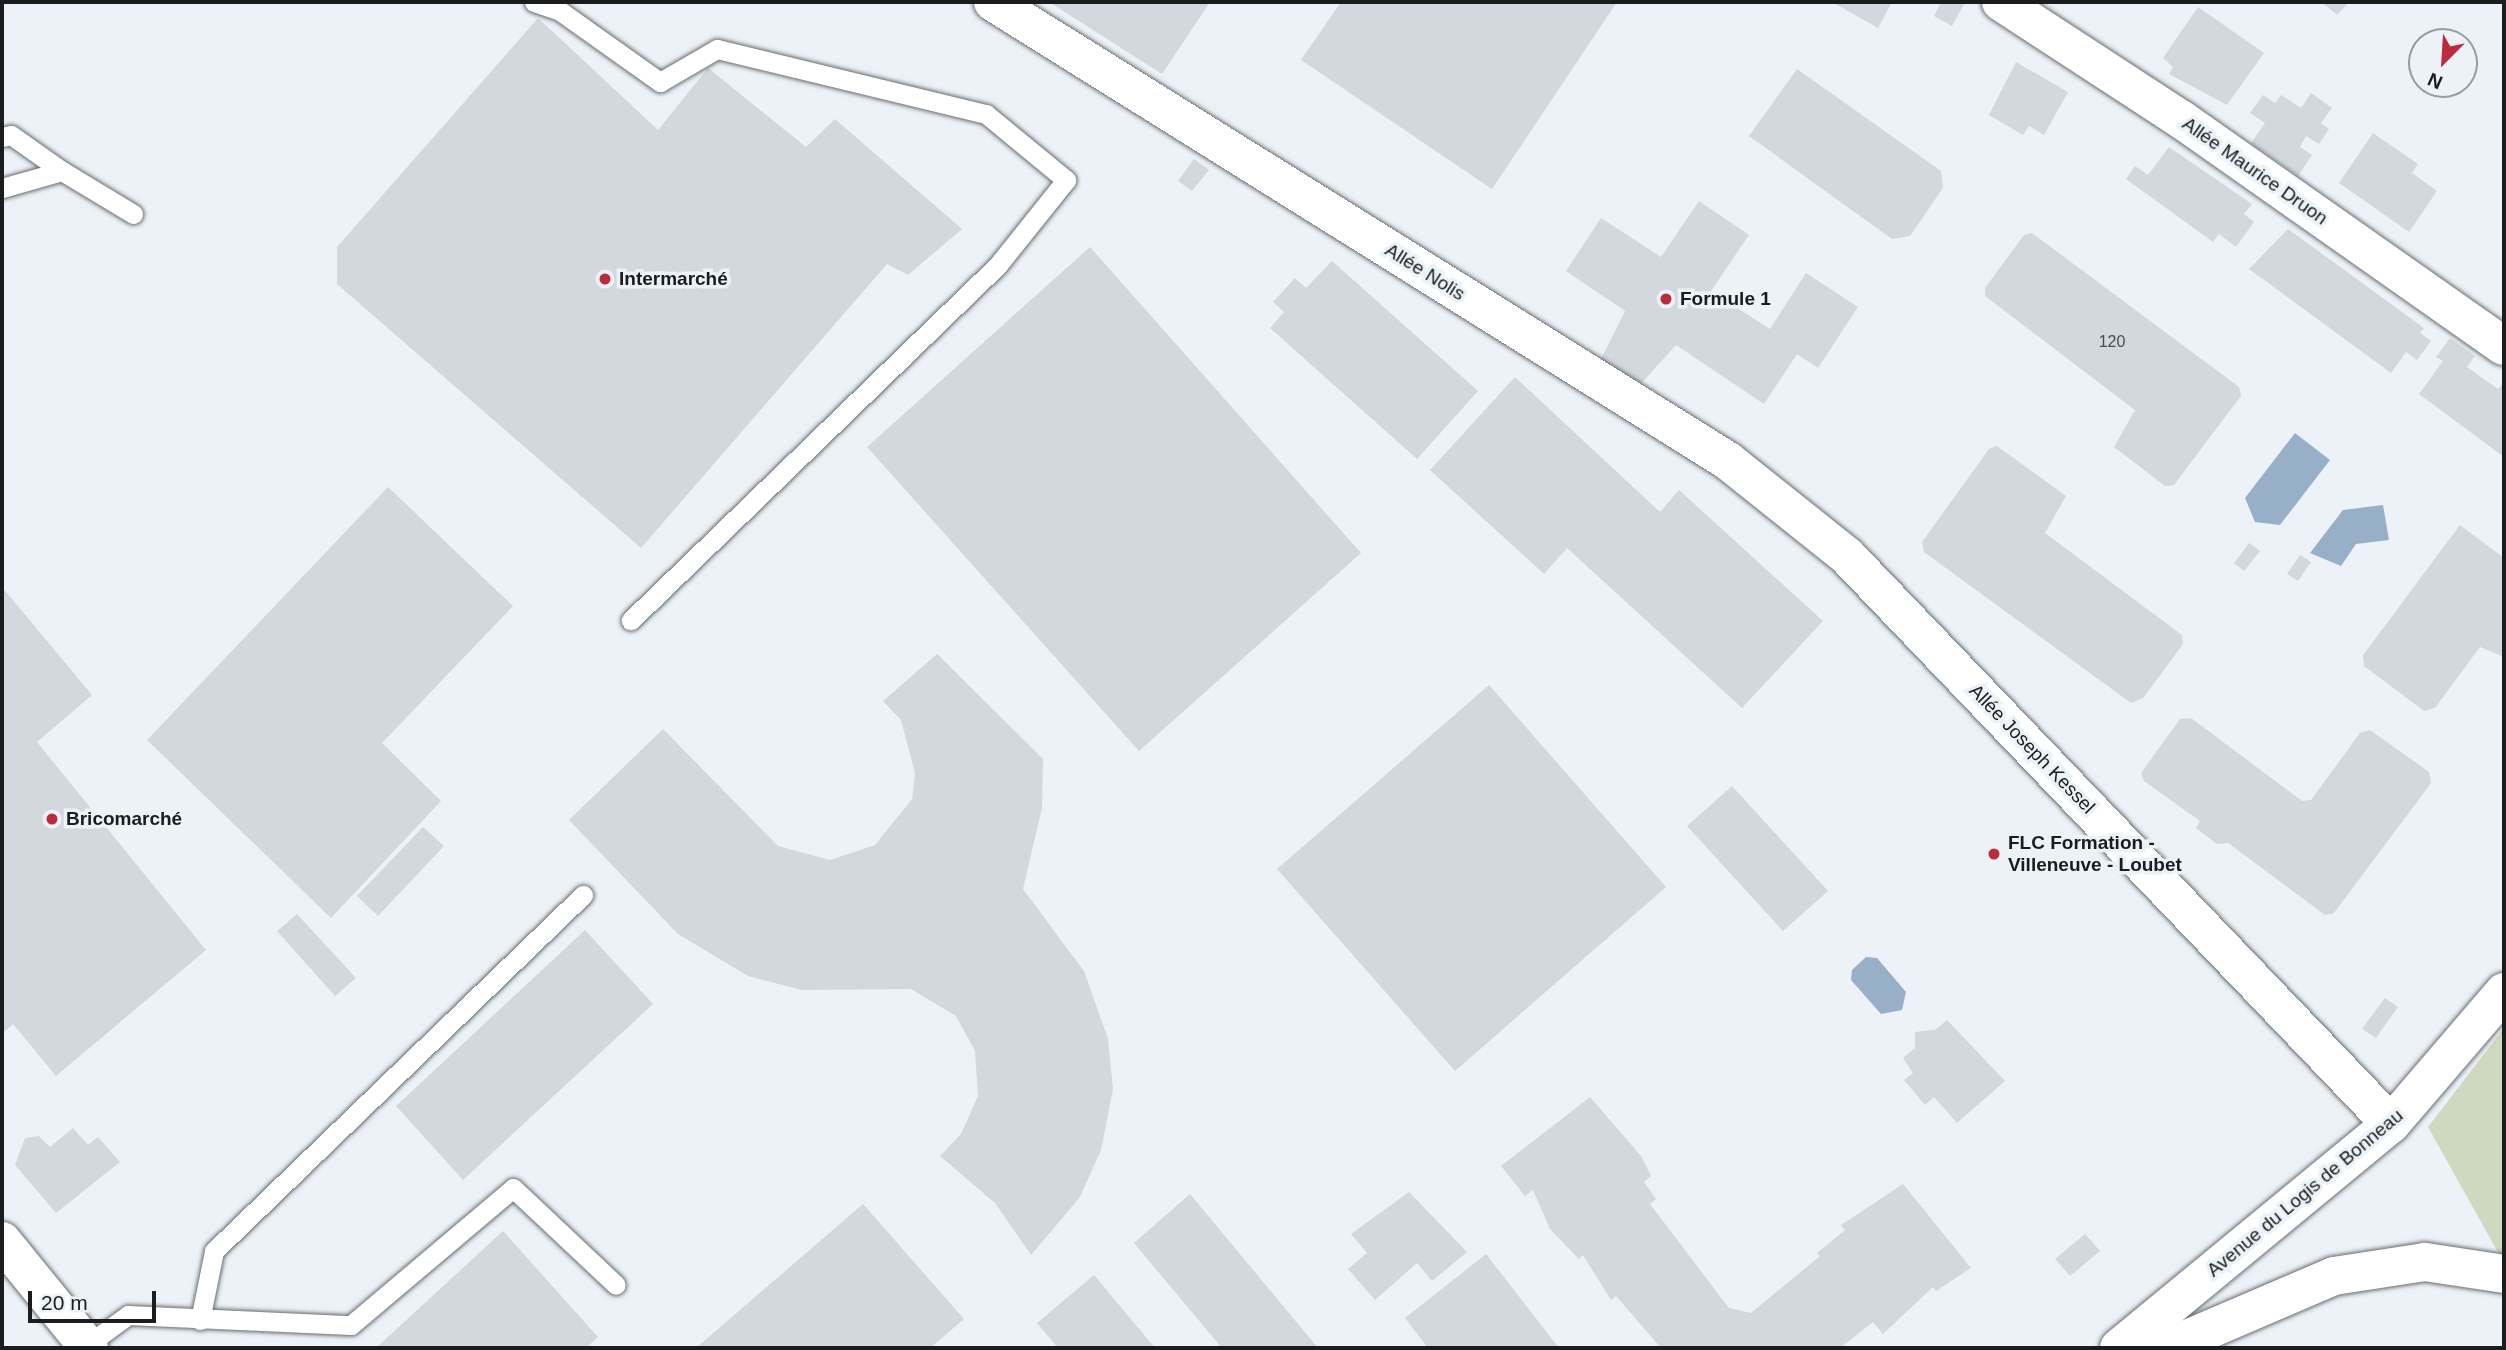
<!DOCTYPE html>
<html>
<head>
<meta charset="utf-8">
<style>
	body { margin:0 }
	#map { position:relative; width:2506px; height:1350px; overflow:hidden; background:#ecf2f7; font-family:Arial,sans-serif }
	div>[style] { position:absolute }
	.green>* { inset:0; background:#cfd9bf }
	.water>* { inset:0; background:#98b0c7 }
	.building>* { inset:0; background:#d2d8de }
	.roads { filter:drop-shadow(0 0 2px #686d72) drop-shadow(0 0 2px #686d72) }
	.service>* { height:19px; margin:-9.5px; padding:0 9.5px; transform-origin:9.5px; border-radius:9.5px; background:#fff }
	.minor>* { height:38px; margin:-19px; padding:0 19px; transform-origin:19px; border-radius:19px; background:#fff }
	.dots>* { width:19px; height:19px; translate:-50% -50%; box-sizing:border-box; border:4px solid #ecf2f7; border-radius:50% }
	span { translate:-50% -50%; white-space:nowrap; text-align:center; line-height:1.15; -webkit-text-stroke:7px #ecf2f7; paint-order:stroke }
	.number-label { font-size:16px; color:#484b4e }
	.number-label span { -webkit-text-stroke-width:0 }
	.street-label { font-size:19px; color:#1a1c1e }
	.poi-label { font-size:19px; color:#1a1c1e; font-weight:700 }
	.left { translate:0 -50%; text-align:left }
	.frame { position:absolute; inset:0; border:4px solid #1a1c1e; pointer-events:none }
	.north { position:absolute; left:2408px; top:28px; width:70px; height:70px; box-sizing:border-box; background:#ecf2f7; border:2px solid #989ca0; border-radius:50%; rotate:204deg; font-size:19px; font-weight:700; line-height:28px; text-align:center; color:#1a1c1e }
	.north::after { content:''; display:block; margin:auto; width:24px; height:32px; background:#bc2b3d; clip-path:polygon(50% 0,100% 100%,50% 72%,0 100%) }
	.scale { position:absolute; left:28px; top:1291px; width:128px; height:32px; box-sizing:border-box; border:4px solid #1a1c1e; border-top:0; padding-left:9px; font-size:21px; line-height:24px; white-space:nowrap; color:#1a1c1e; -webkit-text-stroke:5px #ecf2f7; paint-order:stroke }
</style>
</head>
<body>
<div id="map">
	<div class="green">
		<div style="clip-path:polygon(2504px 1028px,2504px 1263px,2428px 1127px)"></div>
	</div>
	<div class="water">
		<div style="clip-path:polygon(2295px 433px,2330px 460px,2280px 525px,2255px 522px,2245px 498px)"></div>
		<div style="clip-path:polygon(2383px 505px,2389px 540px,2356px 544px,2341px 566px,2310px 553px,2343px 510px)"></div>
		<div style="clip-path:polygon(1866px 957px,1877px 958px,1906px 992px,1902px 1010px,1881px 1014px,1851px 980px,1852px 970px)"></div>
	</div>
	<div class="building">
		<div style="clip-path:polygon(1049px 2px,1210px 2px,1162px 74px)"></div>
		<div style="clip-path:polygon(1341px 2px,1617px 2px,1492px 189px,1301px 60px)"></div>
		<div style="clip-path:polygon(1832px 2px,1892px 2px,1878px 28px)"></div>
		<div style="clip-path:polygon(1941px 2px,1965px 2px,1952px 26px,1934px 16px)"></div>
		<div style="clip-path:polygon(2321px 2px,2349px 2px,2337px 15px)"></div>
		<div style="clip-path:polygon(2198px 7px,2264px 53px,2227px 105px,2169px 74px,2173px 67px,2163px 58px)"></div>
		<div style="clip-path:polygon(538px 18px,658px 130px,708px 68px,806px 147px,835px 119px,962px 229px,908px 275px,887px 264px,641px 548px,337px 284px,337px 247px)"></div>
		<div style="clip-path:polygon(2016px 62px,2068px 92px,2044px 135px,2029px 126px,2023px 135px,1989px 115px)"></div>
		<div style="clip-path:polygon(1797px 69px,1941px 171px,1943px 188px,1910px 236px,1892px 239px,1749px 136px)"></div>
		<div style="clip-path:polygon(2311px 93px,2332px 108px,2321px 123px,2329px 129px,2319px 144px,2306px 136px,2300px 147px,2312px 155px,2298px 176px,2251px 143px,2265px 123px,2250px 113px,2263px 95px,2275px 103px,2281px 95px,2301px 108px)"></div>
		<div style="clip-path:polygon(2373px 133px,2418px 164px,2412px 173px,2437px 191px,2409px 232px,2339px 183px)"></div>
		<div style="clip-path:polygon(2169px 147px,2252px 204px,2244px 214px,2254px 222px,2236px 247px,2219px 234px,2213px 242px,2126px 179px,2135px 166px,2148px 175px)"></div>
		<div style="clip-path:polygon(1194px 159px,1209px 170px,1192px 191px,1178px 181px)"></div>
		<div style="clip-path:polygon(1699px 201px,1749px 235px,1711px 291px,1770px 329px,1806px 273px,1858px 307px,1818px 368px,1797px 354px,1764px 404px,1676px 345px,1638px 387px,1600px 361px,1625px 311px,1566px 271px,1601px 218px,1661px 257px)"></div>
		<div style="clip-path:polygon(2288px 229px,2424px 328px,2420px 333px,2431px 341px,2417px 360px,2406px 352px,2391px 373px,2249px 269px)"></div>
		<div style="clip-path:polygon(2032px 233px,2239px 387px,2241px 396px,2174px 485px,2165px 486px,2114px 447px,2135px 410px,1985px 296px,1985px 288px,2024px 235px)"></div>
		<div style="clip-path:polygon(1090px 247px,1361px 553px,1139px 751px,867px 447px)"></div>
		<div style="clip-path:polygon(1332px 261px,1478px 391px,1417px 459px,1270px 328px,1284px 312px,1273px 302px,1295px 278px,1306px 288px)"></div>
		<div style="clip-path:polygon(2450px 338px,2475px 356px,2467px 367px,2498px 389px,2504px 381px,2504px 457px,2419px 394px,2443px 361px,2436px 357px)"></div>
		<div style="clip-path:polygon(1515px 377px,1660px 512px,1679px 490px,1823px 621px,1742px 708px,1567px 548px,1544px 574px,1430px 470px)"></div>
		<div style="clip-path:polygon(1997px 446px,2066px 496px,2045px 533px,2182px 635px,2183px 644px,2143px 698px,2131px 703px,1924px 552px,1922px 542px,1989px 449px)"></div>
		<div style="clip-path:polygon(388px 487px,513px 606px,382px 743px,441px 801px,331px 918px,147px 740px)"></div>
		<div style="clip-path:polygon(2460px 525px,2504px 558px,2504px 657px,2480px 647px,2435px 708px,2424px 711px,2364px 666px,2363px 655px)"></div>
		<div style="clip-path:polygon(2249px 543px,2260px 551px,2244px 571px,2234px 563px)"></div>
		<div style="clip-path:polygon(2300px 555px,2311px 562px,2298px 581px,2287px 574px)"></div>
		<div style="clip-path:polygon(2px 587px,92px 695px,37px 742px,206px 950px,56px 1076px,13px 1024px,2px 1034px)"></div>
		<div style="clip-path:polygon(937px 654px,1043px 759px,1042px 808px,1023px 889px,1084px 971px,1108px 1039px,1113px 1089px,1101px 1150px,1080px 1197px,1031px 1255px,995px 1203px,940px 1156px,961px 1134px,978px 1096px,975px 1051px,956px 1016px,911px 989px,802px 990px,748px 976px,678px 934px,569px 820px,663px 729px,778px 846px,830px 860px,875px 845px,912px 799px,915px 773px,901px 720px,883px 701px)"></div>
		<div style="clip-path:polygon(1489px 685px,1666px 887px,1455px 1071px,1277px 869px)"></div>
		<div style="clip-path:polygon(2191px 718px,2302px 801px,2311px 800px,2360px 733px,2370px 730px,2429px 772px,2431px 783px,2334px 913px,2325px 915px,2228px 843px,2217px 844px,2196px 828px,2200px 821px,2144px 781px,2141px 773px,2180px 719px)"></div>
		<div style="clip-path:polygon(1732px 786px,1828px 891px,1783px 931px,1687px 826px)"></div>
		<div style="clip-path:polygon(423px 827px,444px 846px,378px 916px,357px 896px)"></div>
		<div style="clip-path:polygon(297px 914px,356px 978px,335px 996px,277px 931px)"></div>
		<div style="clip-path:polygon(585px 930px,653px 1004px,463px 1180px,396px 1106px)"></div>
		<div style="clip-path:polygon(2385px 998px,2398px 1007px,2376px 1038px,2362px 1029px)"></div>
		<div style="clip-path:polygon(1947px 1020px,2005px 1081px,1957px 1123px,1934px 1097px,1925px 1105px,1904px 1080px,1913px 1073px,1903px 1058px,1915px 1048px,1915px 1032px,1935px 1030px)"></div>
		<div style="clip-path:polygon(1590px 1097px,1641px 1156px,1651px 1176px,1644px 1182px,1656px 1199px,1650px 1204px,1729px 1308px,1751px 1313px,1820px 1256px,1817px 1253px,1845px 1230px,1841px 1225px,1903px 1184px,1971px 1268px,1936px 1291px,1933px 1287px,1883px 1334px,1873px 1322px,1840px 1348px,1661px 1348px,1616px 1296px,1611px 1300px,1583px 1255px,1579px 1259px,1550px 1229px,1533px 1190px,1525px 1196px,1501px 1166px)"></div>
		<div style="clip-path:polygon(73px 1128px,88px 1145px,98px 1137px,120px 1162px,56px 1213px,15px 1165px,25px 1138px,39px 1136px,50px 1147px)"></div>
		<div style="clip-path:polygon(1409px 1192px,1467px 1252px,1432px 1281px,1417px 1263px,1375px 1300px,1348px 1269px,1367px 1253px,1351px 1234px)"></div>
		<div style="clip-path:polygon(1190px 1194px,1318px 1348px,1222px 1348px,1134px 1243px)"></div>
		<div style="clip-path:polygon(863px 1204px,964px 1319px,930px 1348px,696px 1348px)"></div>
		<div style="clip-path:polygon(503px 1231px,598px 1337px,586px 1348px,376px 1348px)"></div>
		<div style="clip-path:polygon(2085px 1234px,2100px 1251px,2070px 1276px,2055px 1259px)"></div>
		<div style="clip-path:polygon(1486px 1254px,1559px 1348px,1428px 1348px,1405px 1318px)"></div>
		<div style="clip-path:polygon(1094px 1275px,1155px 1348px,1058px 1348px,1037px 1323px)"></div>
	</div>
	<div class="roads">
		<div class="service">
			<div style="left:534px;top:2px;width:28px;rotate:19deg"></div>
			<div style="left:560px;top:11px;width:123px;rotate:35.4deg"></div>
			<div style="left:660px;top:82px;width:66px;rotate:-30.1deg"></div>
			<div style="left:717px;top:49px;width:277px;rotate:13.6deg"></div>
			<div style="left:986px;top:114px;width:104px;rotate:39.5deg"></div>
			<div style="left:1066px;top:180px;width:109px;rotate:128.7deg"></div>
			<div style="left:998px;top:265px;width:511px;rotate:135.95deg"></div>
			<div style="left:2px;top:137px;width:9px;rotate:-13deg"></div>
			<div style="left:11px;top:135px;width:62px;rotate:35.2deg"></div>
			<div style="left:2px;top:188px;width:62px;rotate:-15.8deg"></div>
			<div style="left:62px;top:171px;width:83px;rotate:31.2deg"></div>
			<div style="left:200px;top:1320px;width:70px;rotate:-78.5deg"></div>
			<div style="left:214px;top:1251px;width:513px;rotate:-43.97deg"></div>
			<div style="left:87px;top:1345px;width:51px;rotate:-36.2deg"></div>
			<div style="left:128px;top:1315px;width:223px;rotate:2.6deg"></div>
			<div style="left:351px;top:1325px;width:212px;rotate:-40.2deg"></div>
			<div style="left:513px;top:1188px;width:141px;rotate:43.3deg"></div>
		</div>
		<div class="minor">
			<div style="left:993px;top:2px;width:867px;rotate:31.98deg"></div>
			<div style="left:1728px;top:461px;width:152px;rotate:38.6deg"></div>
			<div style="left:1847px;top:556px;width:786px;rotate:46.24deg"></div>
			<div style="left:2001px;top:2px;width:216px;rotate:33.1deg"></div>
			<div style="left:2182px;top:120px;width:393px;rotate:35.1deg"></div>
			<div style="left:2px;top:1241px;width:138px;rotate:50.9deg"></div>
			<div style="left:2119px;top:1348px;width:352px;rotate:-39.5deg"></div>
			<div style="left:2391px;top:1124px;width:174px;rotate:-49.4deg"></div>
			<div style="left:2166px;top:1348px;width:183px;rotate:-23.2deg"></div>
			<div style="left:2334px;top:1276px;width:92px;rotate:-8.7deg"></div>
			<div style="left:2425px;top:1262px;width:80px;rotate:8.6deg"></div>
		</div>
	</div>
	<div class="dots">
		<div style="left:605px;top:279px;background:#bc2b3d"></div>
		<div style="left:1666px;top:299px;background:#bc2b3d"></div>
		<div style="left:52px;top:819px;background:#bc2b3d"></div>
		<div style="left:1994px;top:854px;background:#bc2b3d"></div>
	</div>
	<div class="number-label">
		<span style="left:2112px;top:342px">120</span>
	</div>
	<div class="street-label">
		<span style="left:2255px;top:171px;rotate:35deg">Allée Maurice Druon</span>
		<span style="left:1425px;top:272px;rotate:32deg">Allée Nolis</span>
		<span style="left:2032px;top:749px;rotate:46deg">Allée Joseph Kessel</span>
		<span style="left:2305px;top:1193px;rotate:-40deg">Avenue du Logis de Bonneau</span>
	</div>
	<div class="poi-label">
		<span class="left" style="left:619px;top:279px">Intermarché</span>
		<span class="left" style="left:1680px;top:299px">Formule 1</span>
		<span class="left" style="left:66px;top:819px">Bricomarché</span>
		<span class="left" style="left:2008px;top:854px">FLC Formation -<br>Villeneuve - Loubet</span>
	</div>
	<div class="frame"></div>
	<div class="north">N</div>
	<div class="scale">20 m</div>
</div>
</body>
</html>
